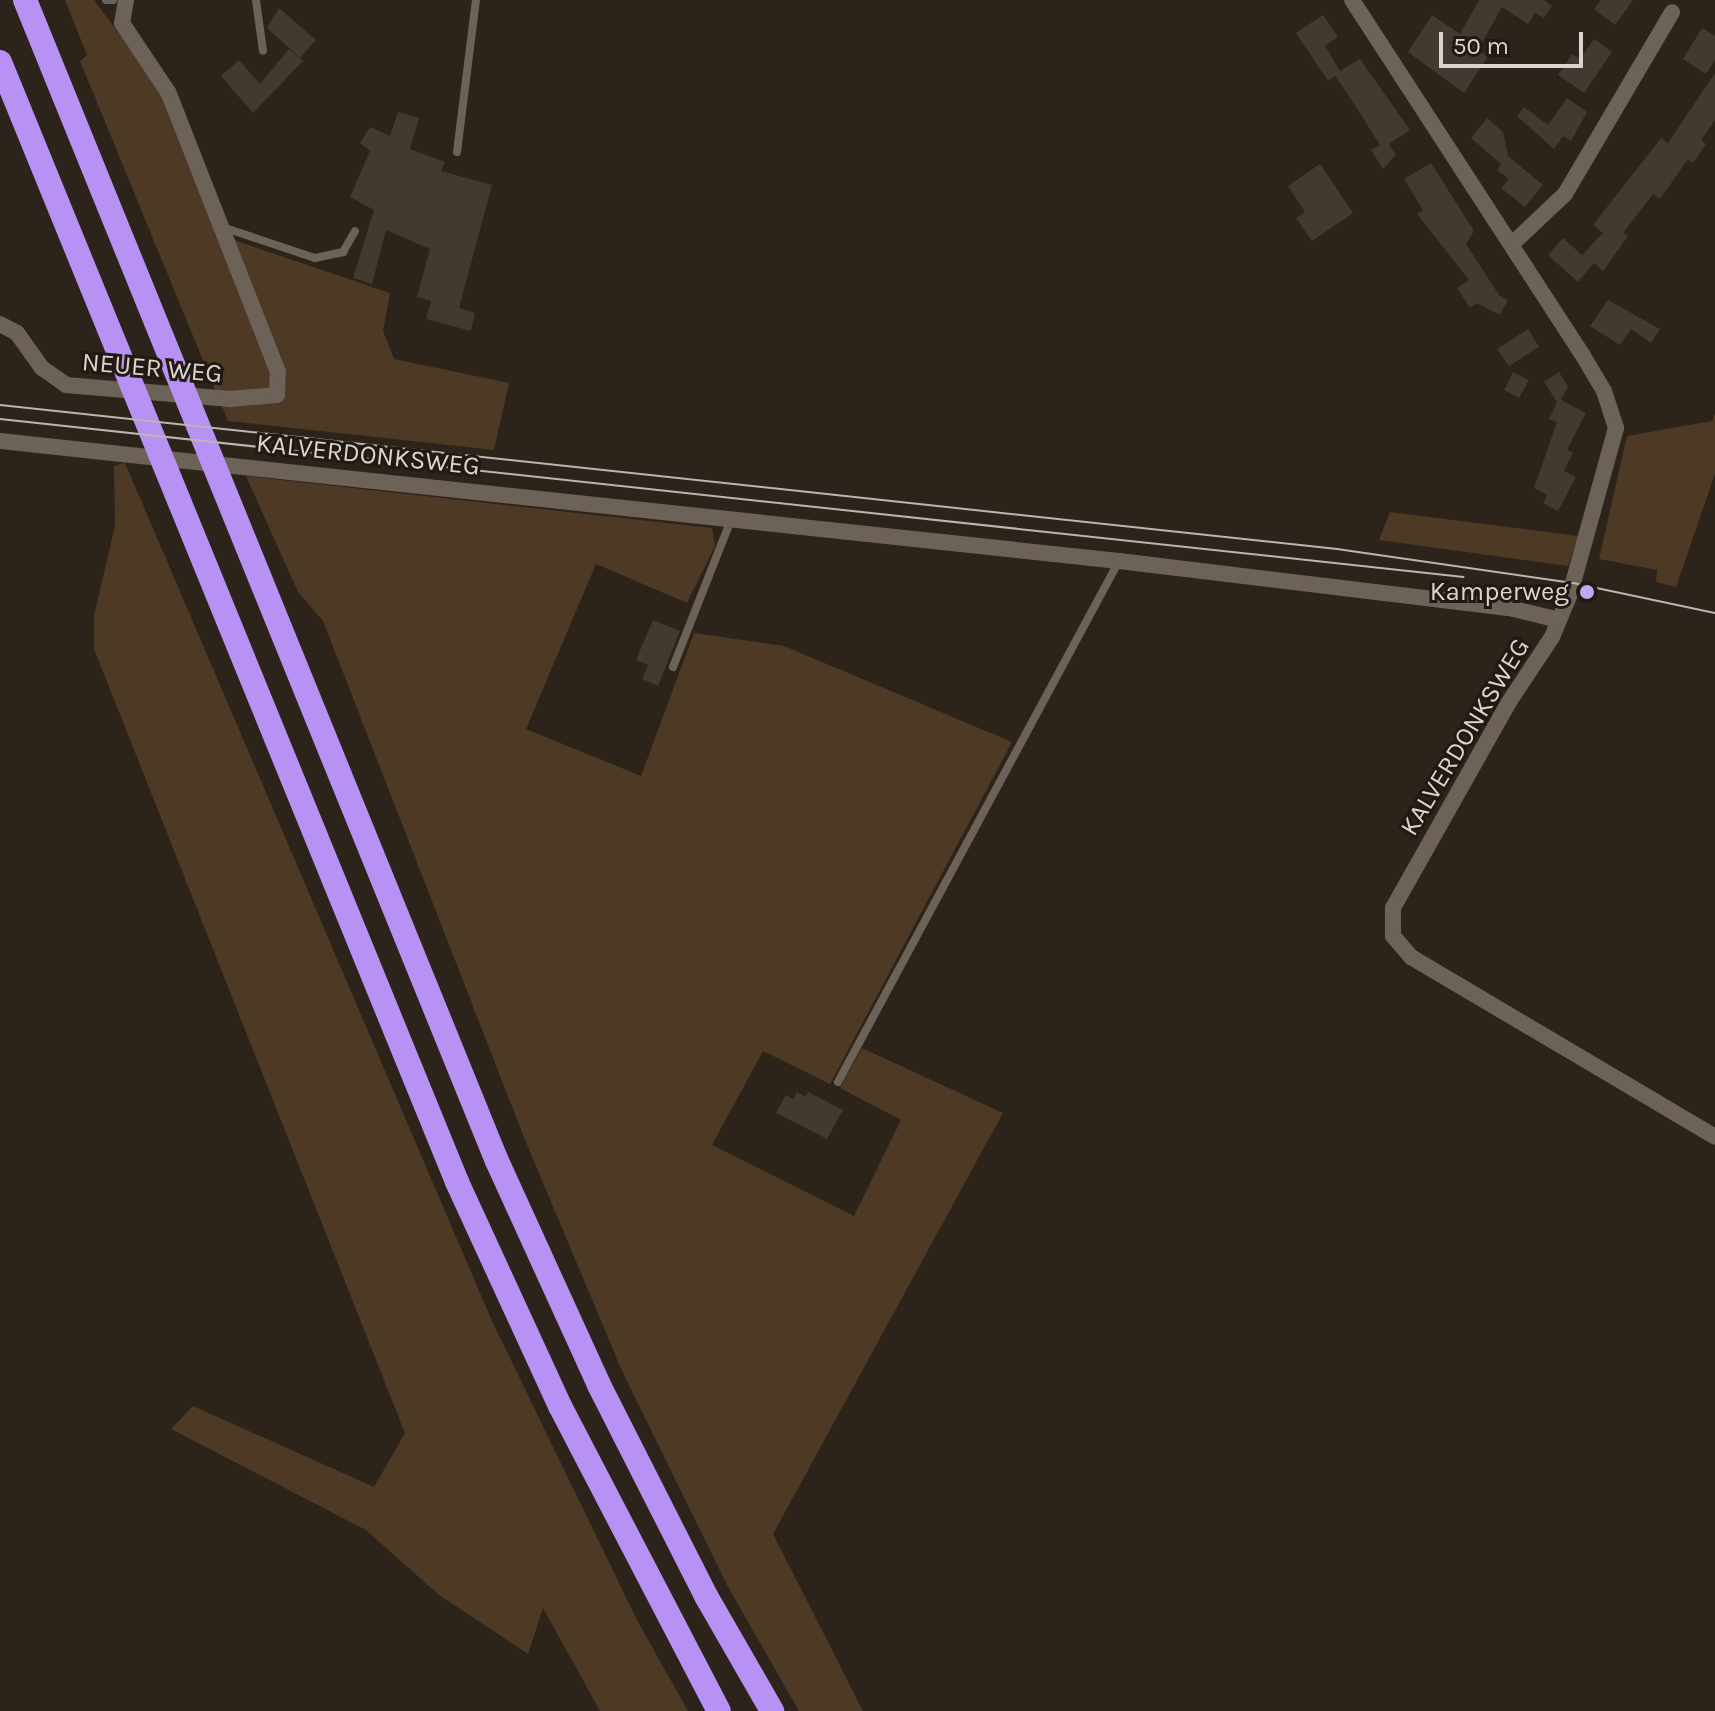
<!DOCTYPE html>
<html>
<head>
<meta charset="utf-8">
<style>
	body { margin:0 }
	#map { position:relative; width:1715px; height:1711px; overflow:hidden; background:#2c231b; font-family:Karla,sans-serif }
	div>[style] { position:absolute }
	.green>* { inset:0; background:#4e3924 }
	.building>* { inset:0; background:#423a31 }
	.service>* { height:8px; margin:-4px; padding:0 4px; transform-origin:4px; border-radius:4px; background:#6c6258 }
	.minor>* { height:16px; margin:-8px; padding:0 8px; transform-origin:8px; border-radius:8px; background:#6c6258 }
	.motorway>* { height:24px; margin:-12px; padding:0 12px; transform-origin:12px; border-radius:12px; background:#b891f4 }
	.tram>* { height:2px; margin:-1px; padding:0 1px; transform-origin:1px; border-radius:1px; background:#bcb5b0 }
	.dots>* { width:22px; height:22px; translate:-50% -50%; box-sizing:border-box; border:4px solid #221a12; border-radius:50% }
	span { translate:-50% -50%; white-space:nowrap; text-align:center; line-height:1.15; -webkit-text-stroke:6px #221a12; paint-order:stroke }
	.street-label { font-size:26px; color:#dad4cf }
	.poi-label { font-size:26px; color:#dad4cf }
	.right { translate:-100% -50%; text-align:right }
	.scale { position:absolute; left:1439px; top:32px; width:144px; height:36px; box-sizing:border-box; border:4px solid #dad4cf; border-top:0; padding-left:10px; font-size:24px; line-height:28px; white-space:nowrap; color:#dad4cf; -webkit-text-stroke:6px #221a12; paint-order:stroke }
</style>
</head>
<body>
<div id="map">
	<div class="green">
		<div style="clip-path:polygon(65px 0,94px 0,162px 92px,216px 234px,390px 293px,383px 331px,394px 359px,509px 383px,494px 450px,228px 421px,80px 61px,87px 55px)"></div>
		<div style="clip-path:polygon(1715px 413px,1715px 474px,1676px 587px,1656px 582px,1657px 570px,1599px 559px,1627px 436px,1712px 421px)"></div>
		<div style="clip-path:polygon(125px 463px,492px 1321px,637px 1620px,688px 1711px,600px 1711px,543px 1608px,528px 1654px,439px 1595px,366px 1530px,171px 1429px,193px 1406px,374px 1487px,405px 1433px,94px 649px,94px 616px,115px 525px,114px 466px)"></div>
		<div style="clip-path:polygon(246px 476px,712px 528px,715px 546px,687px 603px,596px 564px,526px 729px,641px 776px,694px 633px,784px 646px,1012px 742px,830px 1084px,763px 1051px,712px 1145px,854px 1216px,901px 1120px,840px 1088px,862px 1048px,1003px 1113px,773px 1534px,863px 1711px,799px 1711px,727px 1585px,623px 1373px,525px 1140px,323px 621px,298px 592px)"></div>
		<div style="clip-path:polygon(1390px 512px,1578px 536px,1568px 566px,1379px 540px)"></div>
	</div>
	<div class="building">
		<div style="clip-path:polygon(1479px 0,1544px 0,1552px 6px,1544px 18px,1535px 13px,1528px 24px,1502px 7px,1478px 50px,1488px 56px,1464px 93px,1408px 52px,1432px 15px,1460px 34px)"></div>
		<div style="clip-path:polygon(1601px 0,1633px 0,1615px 25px,1594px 9px)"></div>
		<div style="clip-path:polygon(279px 8px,316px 40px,300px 58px,267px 28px)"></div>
		<div style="clip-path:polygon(1323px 15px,1338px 37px,1325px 46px,1340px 71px,1360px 59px,1410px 130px,1389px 144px,1396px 155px,1383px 169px,1371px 150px,1380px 145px,1349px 96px,1335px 76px,1328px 81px,1296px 33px)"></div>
		<div style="clip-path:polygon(1702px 28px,1715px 36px,1715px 60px,1706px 74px,1683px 59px)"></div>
		<div style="clip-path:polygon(1594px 39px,1612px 52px,1584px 93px,1558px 75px,1572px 54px,1580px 59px)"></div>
		<div style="clip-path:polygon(289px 49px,303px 61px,253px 113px,221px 76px,239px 60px,260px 84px)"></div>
		<div style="clip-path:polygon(1715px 73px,1715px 120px,1701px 140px,1706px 144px,1693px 163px,1688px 159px,1660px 199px,1653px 194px,1623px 233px,1628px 236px,1603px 271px,1594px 263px,1578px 282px,1548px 255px,1563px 238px,1582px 255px,1603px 233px,1593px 225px,1661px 138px,1668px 143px)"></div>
		<div style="clip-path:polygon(1567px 98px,1587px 112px,1571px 141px,1563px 136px,1554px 149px,1517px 116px,1524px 107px,1548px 125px)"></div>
		<div style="clip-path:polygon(398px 112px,419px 118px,410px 149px,445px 162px,441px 171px,492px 185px,459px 308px,475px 313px,471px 331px,426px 319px,431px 301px,417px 297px,430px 249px,386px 230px,372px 284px,353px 278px,374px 210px,350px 197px,370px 151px,360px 143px,370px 127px,390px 136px)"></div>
		<div style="clip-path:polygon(1487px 118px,1503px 132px,1508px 156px,1543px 185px,1525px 207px,1501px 188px,1509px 179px,1497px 170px,1501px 164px,1471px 138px)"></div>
		<div style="clip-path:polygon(1431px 163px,1474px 231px,1466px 244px,1499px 295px,1508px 300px,1500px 315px,1477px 303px,1470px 308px,1457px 288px,1469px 280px,1417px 214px,1423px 210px,1404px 179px)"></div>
		<div style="clip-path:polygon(1320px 164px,1353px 213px,1312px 241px,1296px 218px,1305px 212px,1288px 186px)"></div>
		<div style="clip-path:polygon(1608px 300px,1660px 329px,1651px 343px,1631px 329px,1620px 345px,1590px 326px)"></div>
		<div style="clip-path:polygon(1528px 329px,1539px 347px,1509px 366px,1497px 349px)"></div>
		<div style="clip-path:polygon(1513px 372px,1529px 380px,1519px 398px,1504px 390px)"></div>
		<div style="clip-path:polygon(1559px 372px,1568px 387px,1561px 400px,1586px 413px,1567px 450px,1573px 453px,1564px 471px,1576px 477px,1558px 511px,1543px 503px,1547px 495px,1534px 488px,1557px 422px,1549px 419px,1557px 402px,1544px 382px)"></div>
		<div style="clip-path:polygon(653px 620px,680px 631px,658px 686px,642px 679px,648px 665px,636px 660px)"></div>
		<div style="clip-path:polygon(797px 1092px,806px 1097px,808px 1092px,843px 1110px,827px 1139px,776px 1113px,786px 1095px,793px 1099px)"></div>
	</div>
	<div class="service">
		<div style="left:106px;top:0;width:7px"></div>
		<div style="left:256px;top:0;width:51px;rotate:82.2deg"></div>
		<div style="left:457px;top:152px;width:153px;rotate:-82.9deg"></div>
		<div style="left:222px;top:227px;width:98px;rotate:18.4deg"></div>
		<div style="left:315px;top:258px;width:29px;rotate:-12deg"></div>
		<div style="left:343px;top:252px;width:24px;rotate:-60deg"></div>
		<div style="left:673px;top:667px;width:158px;rotate:-68.5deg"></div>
		<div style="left:838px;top:1082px;width:592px;rotate:-61.66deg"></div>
	</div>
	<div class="minor">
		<div style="left:1352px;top:0;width:422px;rotate:57deg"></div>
		<div style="left:1582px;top:354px;width:43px;rotate:59.3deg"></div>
		<div style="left:1604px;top:391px;width:39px;rotate:72deg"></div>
		<div style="left:1616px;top:428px;width:172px;rotate:105.5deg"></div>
		<div style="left:1570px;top:594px;width:47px;rotate:112.7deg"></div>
		<div style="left:1552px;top:637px;width:78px;rotate:123.5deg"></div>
		<div style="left:1509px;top:702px;width:236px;rotate:119.4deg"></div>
		<div style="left:1393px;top:908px;width:28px;rotate:90deg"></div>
		<div style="left:1393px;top:936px;width:28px;rotate:49deg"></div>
		<div style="left:1411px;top:957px;width:353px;rotate:30.6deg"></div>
		<div style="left:1512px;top:244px;width:73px;rotate:-43.3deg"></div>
		<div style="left:1565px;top:194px;width:211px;rotate:-59.5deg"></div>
		<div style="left:0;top:324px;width:19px;rotate:28deg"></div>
		<div style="left:17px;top:333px;width:43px;rotate:54.5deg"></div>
		<div style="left:42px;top:368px;width:29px;rotate:35deg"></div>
		<div style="left:66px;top:385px;width:165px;rotate:4.9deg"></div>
		<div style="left:230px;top:399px;width:47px;rotate:-4.9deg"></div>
		<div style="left:277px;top:395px;width:23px;rotate:-88deg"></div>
		<div style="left:278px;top:372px;width:301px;rotate:-111.4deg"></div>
		<div style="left:168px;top:92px;width:83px;rotate:-123.7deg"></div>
		<div style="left:122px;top:23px;width:23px;rotate:-80deg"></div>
		<div style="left:0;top:441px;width:1125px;rotate:6.12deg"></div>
		<div style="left:1119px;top:561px;width:398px;rotate:6.9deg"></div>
		<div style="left:1514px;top:609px;width:46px;rotate:13.7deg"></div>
	</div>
	<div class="motorway">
		<div style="left:25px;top:0;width:1253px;rotate:67.88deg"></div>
		<div style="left:497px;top:1161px;width:246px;rotate:65.5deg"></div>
		<div style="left:599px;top:1385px;width:237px;rotate:63.1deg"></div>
		<div style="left:706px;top:1596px;width:133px;rotate:60.1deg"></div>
		<div style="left:0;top:62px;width:1210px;rotate:67.8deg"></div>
		<div style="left:457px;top:1182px;width:247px;rotate:65.3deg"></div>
		<div style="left:560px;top:1406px;width:344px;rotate:62.5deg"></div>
	</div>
	<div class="tram">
		<div style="left:0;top:405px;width:1345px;rotate:6.15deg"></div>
		<div style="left:1337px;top:549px;width:238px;rotate:8.2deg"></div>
		<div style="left:1573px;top:583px;width:145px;rotate:11.9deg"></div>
		<div style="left:0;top:419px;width:1472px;rotate:6.16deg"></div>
	</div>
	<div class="dots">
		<div style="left:1587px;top:592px;background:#c3a7f2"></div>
	</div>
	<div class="street-label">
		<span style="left:152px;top:368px;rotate:5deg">NEUER WEG</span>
		<span style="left:368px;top:455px;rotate:6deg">KALVERDONKSWEG</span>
		<span style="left:1465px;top:737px;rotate:-59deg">KALVERDONKSWEG</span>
	</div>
	<div class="poi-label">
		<span class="right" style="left:1569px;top:592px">Kamperweg</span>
	</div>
	<div class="scale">50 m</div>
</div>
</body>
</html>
